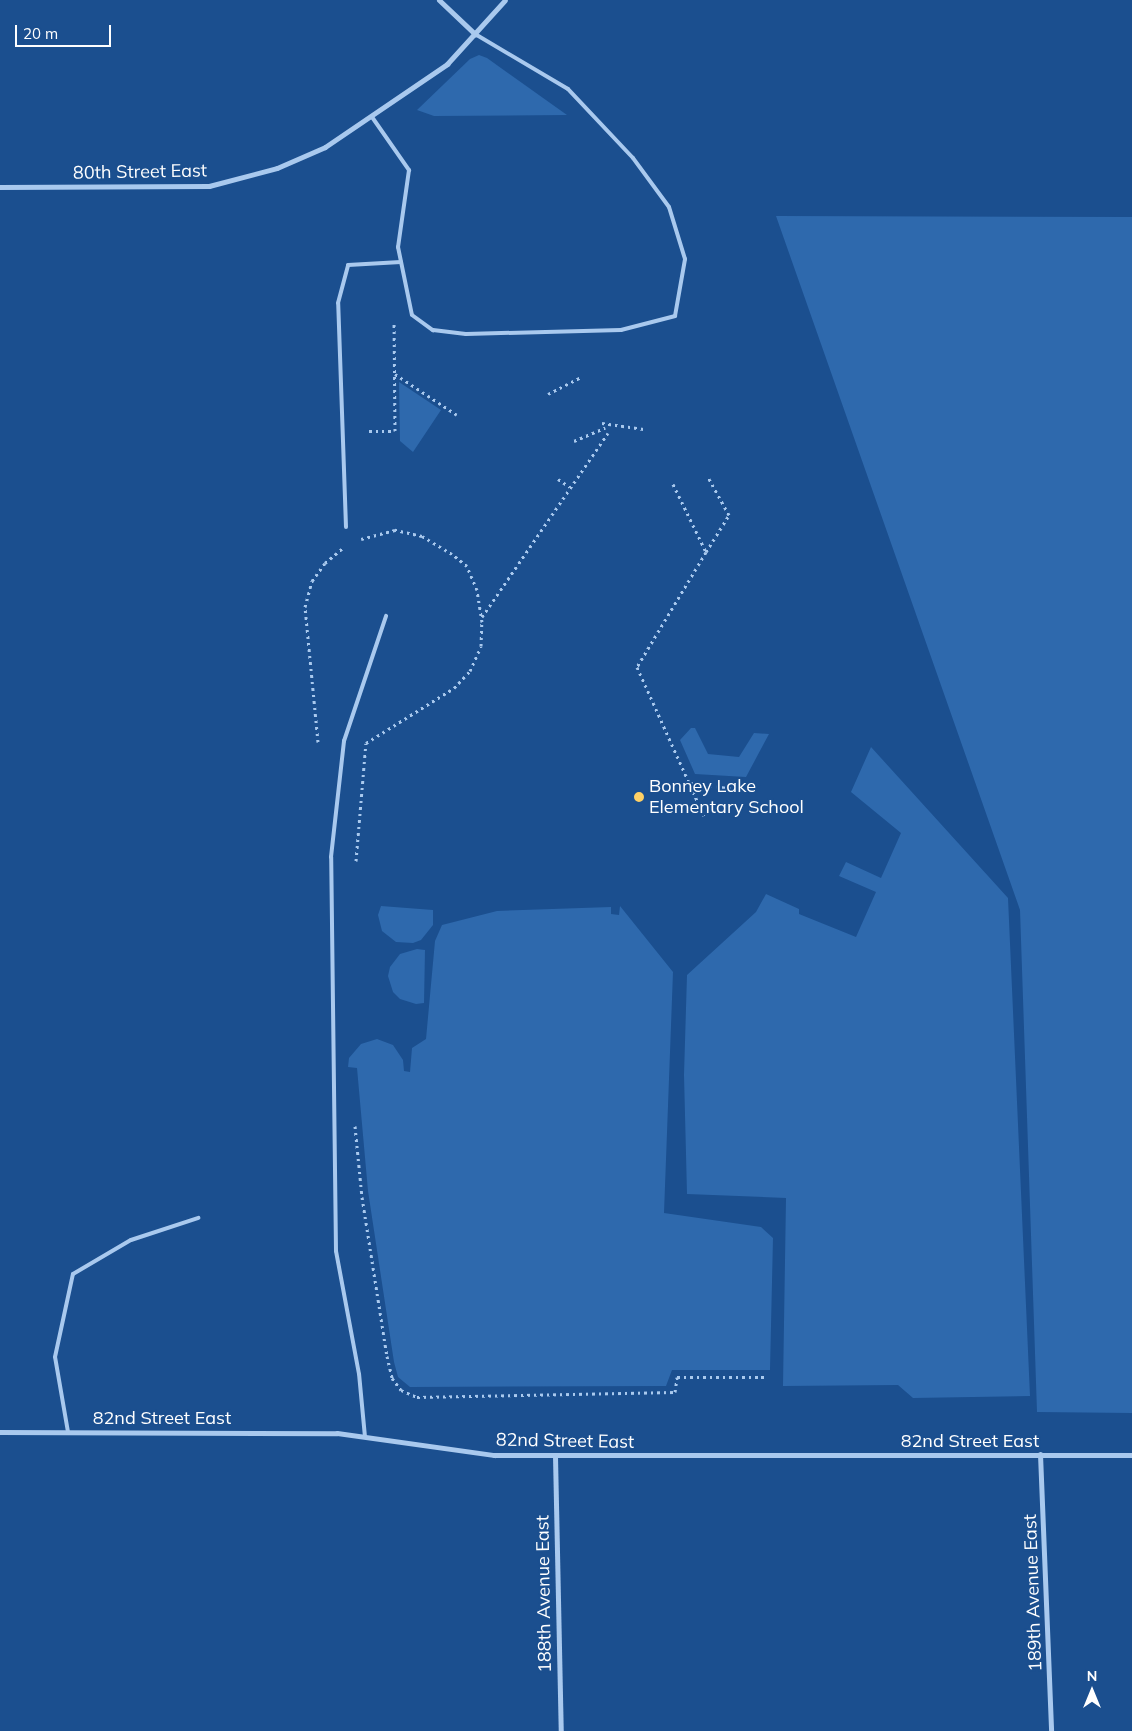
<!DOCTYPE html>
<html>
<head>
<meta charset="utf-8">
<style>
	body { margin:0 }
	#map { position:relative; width:1132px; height:1731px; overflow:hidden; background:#1b4f8f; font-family:Mulish,sans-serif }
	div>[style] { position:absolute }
	.green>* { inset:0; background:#2e69ad }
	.path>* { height:3px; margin-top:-1.5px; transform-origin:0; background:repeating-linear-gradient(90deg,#a9c9ee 0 2.5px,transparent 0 6.5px) }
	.lane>* { height:4px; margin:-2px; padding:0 2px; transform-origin:2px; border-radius:2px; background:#a9c9ee }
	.street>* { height:5px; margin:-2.5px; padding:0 2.5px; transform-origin:2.5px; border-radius:2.5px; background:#a9c9ee }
	.dots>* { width:14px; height:14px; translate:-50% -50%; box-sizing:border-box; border:2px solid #1b4f8f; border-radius:50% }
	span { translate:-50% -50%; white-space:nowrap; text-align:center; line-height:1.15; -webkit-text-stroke:4px #1b4f8f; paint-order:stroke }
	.street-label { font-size:18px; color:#fff }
	.poi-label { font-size:18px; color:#fff }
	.left { translate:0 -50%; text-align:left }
	.north { position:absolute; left:1067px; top:1666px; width:50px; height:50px; -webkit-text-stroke:4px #1b4f8f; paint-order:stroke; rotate:0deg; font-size:14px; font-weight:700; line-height:20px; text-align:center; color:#fff }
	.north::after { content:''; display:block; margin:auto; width:18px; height:22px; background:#fff; clip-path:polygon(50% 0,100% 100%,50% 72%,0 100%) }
	.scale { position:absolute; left:15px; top:25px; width:96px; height:22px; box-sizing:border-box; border:2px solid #fff; border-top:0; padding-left:6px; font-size:15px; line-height:18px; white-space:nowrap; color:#fff; -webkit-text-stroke:4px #1b4f8f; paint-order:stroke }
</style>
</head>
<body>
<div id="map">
	<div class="green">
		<div style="clip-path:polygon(479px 55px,487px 58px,567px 115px,434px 116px,417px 110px,470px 59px)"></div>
		<div style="clip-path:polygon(776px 216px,1132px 217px,1132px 1413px,1037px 1412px,1020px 910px)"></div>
		<div style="clip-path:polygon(399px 382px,441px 410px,413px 452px,400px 441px)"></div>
		<div style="clip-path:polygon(691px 728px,695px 728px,708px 754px,739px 757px,754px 733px,769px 734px,746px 777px,695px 774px,680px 740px)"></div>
		<div style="clip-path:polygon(871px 747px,1008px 898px,1030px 1396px,913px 1398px,898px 1385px,783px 1386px,786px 1198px,687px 1194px,684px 1075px,687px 975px,756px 912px,766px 894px,799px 909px,799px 914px,856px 937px,876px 892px,839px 876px,846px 862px,881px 878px,901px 833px,851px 792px)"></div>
		<div style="clip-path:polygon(381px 906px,433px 910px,433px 925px,421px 940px,413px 943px,396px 942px,382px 931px,378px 915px)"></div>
		<div style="clip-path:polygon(620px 906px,673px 972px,664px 1213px,761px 1227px,773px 1238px,770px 1370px,672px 1370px,666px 1386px,410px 1387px,398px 1377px,394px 1362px,368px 1191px,357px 1068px,348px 1067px,349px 1058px,361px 1044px,377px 1039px,393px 1045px,403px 1060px,404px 1071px,410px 1072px,412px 1048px,426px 1039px,435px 941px,442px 925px,497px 911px,611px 907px,611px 914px,619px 915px)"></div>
		<div style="clip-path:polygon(417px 949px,425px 950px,424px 1003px,416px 1004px,400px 999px,393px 992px,388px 976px,390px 967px,400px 954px)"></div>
	</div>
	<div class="path">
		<div style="left:395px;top:374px;width:74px;rotate:33.5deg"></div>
		<div style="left:548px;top:394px;width:37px;rotate:-27deg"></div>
		<div style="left:602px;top:423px;width:42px;rotate:8.1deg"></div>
		<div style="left:369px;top:431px;width:26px"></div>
		<div style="left:395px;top:431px;width:109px;rotate:-90.5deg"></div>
		<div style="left:574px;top:441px;width:34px;rotate:-23deg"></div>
		<div style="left:558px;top:479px;width:14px;rotate:34deg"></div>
		<div style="left:673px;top:484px;width:76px;rotate:64.1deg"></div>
		<div style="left:706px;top:552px;width:134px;rotate:121deg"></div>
		<div style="left:637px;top:667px;width:163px;rotate:65.8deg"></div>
		<div style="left:706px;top:552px;width:44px;rotate:-58.1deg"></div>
		<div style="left:729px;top:515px;width:43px;rotate:-118.9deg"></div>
		<div style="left:482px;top:617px;width:223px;rotate:-55.6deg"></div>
		<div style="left:318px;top:742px;width:136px;rotate:-95.5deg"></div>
		<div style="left:305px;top:607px;width:27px;rotate:-75deg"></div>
		<div style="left:312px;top:581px;width:22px;rotate:-54deg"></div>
		<div style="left:325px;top:563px;width:25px;rotate:-40deg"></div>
		<div style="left:690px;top:783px;width:61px;rotate:7.6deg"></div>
		<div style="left:356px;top:861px;width:118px;rotate:-85.2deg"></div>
		<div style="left:366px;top:743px;width:104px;rotate:-32deg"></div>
		<div style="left:454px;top:688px;width:23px;rotate:-47deg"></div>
		<div style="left:470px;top:671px;width:27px;rotate:-66deg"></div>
		<div style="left:481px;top:646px;width:24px;rotate:-88deg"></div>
		<div style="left:482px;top:622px;width:32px;rotate:-99deg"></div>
		<div style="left:477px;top:590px;width:26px;rotate:-113deg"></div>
		<div style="left:467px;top:566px;width:19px;rotate:-141deg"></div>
		<div style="left:452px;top:554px;width:35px;rotate:-149deg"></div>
		<div style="left:422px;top:536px;width:28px;rotate:-167deg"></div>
		<div style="left:395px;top:530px;width:35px;rotate:165deg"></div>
		<div style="left:355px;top:1126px;width:71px;rotate:84.4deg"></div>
		<div style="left:362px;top:1197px;width:161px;rotate:81.1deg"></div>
		<div style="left:387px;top:1356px;width:23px;rotate:77deg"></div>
		<div style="left:392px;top:1378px;width:15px;rotate:53deg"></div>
		<div style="left:401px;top:1390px;width:17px;rotate:24deg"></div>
		<div style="left:417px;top:1397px;width:258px;rotate:-1.1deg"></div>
		<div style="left:675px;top:1392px;width:15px;rotate:-82deg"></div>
		<div style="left:677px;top:1377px;width:87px"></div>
	</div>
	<div class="lane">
		<div style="left:372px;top:117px;width:65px;rotate:55.1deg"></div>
		<div style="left:409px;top:170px;width:78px;rotate:98.1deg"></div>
		<div style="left:398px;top:247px;width:69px;rotate:78.4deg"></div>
		<div style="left:412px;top:315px;width:26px;rotate:36deg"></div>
		<div style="left:433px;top:330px;width:33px;rotate:7deg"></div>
		<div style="left:466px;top:334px;width:155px;rotate:-1.5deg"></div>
		<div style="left:621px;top:330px;width:56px;rotate:-14.5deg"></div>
		<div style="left:675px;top:316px;width:58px;rotate:-80deg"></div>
		<div style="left:685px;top:259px;width:54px;rotate:-107.1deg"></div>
		<div style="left:669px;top:207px;width:61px;rotate:-126.3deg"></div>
		<div style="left:633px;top:158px;width:95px;rotate:-133.3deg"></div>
		<div style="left:568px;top:89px;width:108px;rotate:-149.4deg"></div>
		<div style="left:346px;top:527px;width:224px;rotate:-92deg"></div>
		<div style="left:338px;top:303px;width:39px;rotate:-75deg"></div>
		<div style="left:348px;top:265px;width:53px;rotate:-3.2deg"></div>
		<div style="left:68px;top:1432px;width:76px;rotate:-99.8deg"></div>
		<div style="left:55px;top:1357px;width:85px;rotate:-77.8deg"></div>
		<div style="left:73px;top:1274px;width:67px;rotate:-30.4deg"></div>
		<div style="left:131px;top:1240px;width:71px;rotate:-18.2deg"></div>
		<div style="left:365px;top:1437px;width:63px;rotate:-95.4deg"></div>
		<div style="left:359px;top:1374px;width:125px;rotate:-100.6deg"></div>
		<div style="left:336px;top:1251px;width:394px;rotate:-90.7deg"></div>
		<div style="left:331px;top:857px;width:117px;rotate:-83.6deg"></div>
		<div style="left:344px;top:741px;width:132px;rotate:-71.4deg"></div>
	</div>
	<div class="street">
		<div style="left:439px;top:0;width:50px;rotate:43.4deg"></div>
		<div style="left:0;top:187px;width:209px;rotate:-0.3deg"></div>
		<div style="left:209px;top:186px;width:70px;rotate:-14.8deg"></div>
		<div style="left:277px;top:168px;width:52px;rotate:-23.6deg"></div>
		<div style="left:325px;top:147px;width:148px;rotate:-34.2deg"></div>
		<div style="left:447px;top:64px;width:86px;rotate:-47.8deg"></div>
		<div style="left:0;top:1432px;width:337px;rotate:0.2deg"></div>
		<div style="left:337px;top:1433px;width:159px;rotate:8deg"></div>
		<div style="left:494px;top:1455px;width:638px"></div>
		<div style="left:1040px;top:1454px;width:277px;rotate:87.7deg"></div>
		<div style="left:555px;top:1456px;width:275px;rotate:88.8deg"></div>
	</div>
	<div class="dots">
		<div style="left:639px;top:797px;background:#ffd166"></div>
	</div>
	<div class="street-label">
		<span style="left:140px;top:172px;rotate:-1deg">80th Street East</span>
		<span style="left:162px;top:1418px">82nd Street East</span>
		<span style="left:565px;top:1441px;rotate:1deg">82nd Street East</span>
		<span style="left:970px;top:1441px">82nd Street East</span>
		<span style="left:1033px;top:1593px;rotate:-92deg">189th Avenue East</span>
		<span style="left:544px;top:1594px;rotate:-91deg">188th Avenue East</span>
	</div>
	<div class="poi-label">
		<span class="left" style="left:649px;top:797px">Bonney Lake<br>Elementary School</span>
	</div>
	<div class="north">N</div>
	<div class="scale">20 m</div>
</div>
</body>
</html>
